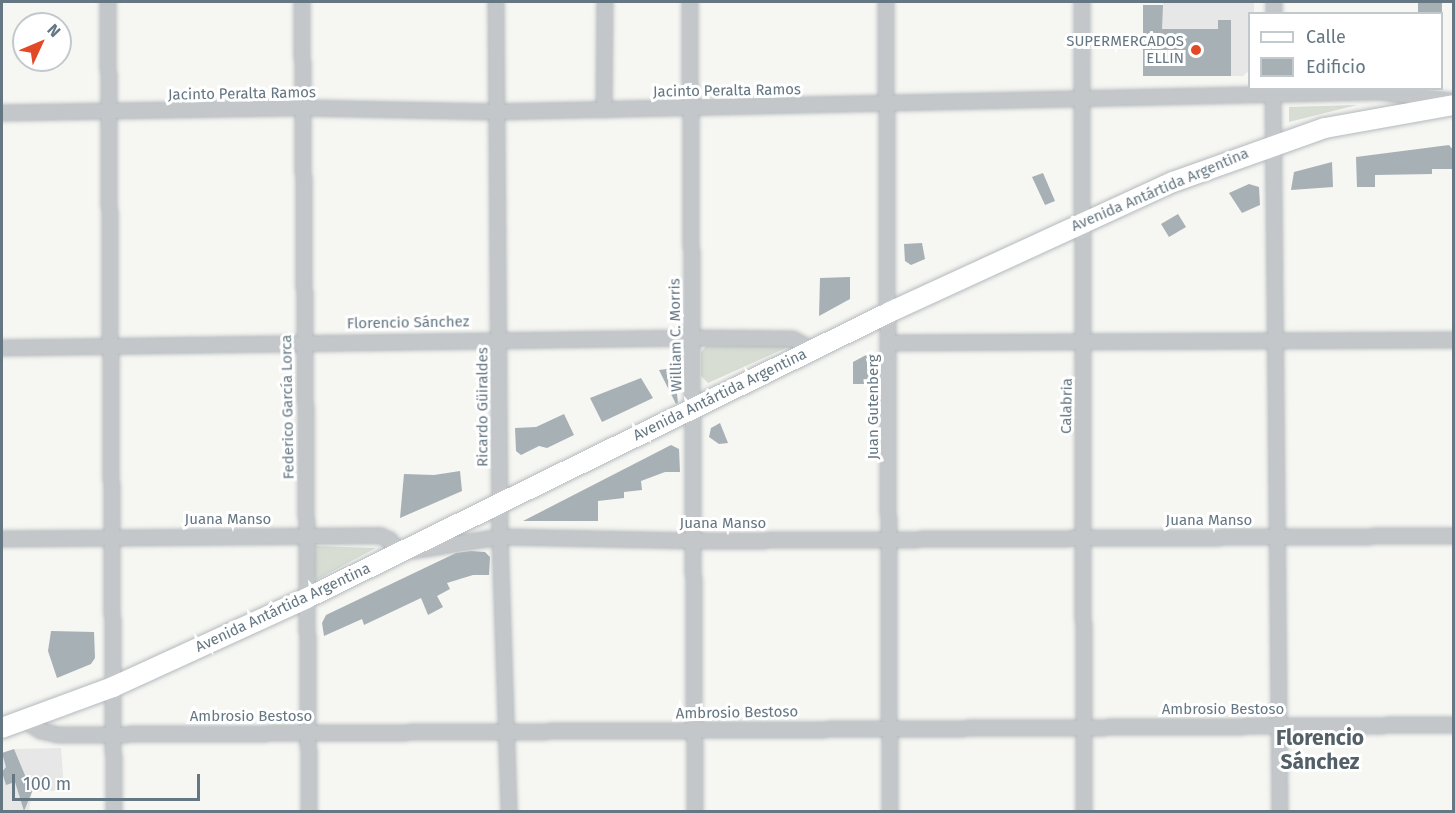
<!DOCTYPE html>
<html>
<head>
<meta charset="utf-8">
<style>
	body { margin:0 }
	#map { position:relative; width:1455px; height:813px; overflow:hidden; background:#f6f6f2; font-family:"Fira Sans",sans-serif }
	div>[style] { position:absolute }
	.built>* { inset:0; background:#e6e7e6 }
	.green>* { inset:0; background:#d7ddd3 }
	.building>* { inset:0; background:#a7b0b5 }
	.roads { filter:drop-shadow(0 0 2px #b3b9bd) drop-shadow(0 0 2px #b3b9bd) }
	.minor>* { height:14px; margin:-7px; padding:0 7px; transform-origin:7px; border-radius:7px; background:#c3c7ca }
	.secondary>* { height:20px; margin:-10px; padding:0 10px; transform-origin:10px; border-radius:10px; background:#fff }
	.dots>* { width:16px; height:16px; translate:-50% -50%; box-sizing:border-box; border:3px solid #fff; border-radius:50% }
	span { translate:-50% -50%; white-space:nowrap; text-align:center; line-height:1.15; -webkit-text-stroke:6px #fff; paint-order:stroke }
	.poi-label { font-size:15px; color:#657783 }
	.right { translate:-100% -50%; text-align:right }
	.street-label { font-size:15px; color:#657783 }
	.district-label { font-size:21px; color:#536068; font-weight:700 }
	.frame { position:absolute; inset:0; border:3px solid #657783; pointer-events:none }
	.legend { position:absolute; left:1248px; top:12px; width:195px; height:78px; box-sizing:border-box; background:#fff; border:2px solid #c1c9cd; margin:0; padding:8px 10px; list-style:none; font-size:18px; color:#657783 }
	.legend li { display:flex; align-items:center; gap:12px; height:30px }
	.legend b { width:30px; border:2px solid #c1c9cd }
	.north { position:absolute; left:12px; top:12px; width:60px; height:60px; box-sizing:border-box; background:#fff; border:2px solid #c1c9cd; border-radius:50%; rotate:46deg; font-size:16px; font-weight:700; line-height:24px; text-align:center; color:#657783 }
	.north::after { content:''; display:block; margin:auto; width:21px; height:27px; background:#e14927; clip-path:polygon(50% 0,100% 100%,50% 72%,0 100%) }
	.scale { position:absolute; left:12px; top:774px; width:188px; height:27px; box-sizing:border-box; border:3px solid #657783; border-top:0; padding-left:8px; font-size:18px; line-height:21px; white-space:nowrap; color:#657783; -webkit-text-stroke:4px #fff; paint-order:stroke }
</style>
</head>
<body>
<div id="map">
	<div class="built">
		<div style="clip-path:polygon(1163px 2px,1254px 2px,1254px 13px,1250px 14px,1249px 71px,1243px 76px,1143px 76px,1143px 5px,1163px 5px)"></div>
		<div style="clip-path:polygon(61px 748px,64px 790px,32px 792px,29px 811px,2px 811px,2px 753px,14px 749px)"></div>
	</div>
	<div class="green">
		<div style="clip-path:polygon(1357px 105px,1289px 122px,1289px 107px)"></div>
		<div style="clip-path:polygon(706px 346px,787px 345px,788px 347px,708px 383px,701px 376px,701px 352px)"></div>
		<div style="clip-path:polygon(315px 546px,376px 548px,316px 580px,312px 573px)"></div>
	</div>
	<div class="building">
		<div style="clip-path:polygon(1418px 2px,1442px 2px,1442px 14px,1418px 14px)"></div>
		<div style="clip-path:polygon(1143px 5px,1163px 5px,1162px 29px,1218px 29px,1218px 20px,1231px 20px,1231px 76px,1143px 76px)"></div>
		<div style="clip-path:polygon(1449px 145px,1454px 151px,1454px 169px,1432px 169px,1432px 174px,1375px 175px,1375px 187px,1357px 187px,1356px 157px)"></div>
		<div style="clip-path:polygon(1332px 162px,1333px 187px,1291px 190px,1294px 172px)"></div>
		<div style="clip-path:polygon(1043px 173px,1055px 201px,1045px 205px,1032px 177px)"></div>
		<div style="clip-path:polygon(1249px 184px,1259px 187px,1260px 205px,1242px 213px,1229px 193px)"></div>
		<div style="clip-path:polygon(1178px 214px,1186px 227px,1169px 237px,1161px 224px)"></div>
		<div style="clip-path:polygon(922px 243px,925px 259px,911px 265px,905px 261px,904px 244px)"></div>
		<div style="clip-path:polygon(850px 277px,850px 299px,819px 316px,820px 278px)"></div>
		<div style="clip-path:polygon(868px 354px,877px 358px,876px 384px,853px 384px,853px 362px)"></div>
		<div style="clip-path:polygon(674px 368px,678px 403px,676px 404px,659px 370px)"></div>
		<div style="clip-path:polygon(641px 378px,653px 398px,602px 422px,590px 398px)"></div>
		<div style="clip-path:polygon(564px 414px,574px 435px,547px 448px,539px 446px,521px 455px,516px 451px,515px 428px,536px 427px)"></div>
		<div style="clip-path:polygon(720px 423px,728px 443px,719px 444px,709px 437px,711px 428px)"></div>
		<div style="clip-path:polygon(671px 445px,679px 449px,680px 472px,665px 472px,641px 481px,642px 490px,624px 492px,624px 498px,598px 501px,598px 521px,523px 521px)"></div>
		<div style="clip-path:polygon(460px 471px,462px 491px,400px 518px,404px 474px,434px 475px)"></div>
		<div style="clip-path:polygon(471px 551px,485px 552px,490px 557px,489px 575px,473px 575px,447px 583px,450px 589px,437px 596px,443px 607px,428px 615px,421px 598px,364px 625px,362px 619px,324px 636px,322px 623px,326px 615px,456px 553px)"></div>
		<div style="clip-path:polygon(51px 631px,94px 632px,95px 658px,91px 664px,57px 678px,48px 651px)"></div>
		<div style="clip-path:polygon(14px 749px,32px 792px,24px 811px,15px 782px,6px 785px,2px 772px,6px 767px,2px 753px)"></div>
	</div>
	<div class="roads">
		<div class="minor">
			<div style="left:108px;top:2px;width:810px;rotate:89.58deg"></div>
			<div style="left:302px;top:2px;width:810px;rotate:89.5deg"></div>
			<div style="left:496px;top:2px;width:535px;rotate:89.57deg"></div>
			<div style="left:500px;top:537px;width:275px;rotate:88.1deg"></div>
			<div style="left:690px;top:2px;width:810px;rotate:89.65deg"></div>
			<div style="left:886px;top:2px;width:810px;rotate:89.72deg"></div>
			<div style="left:1082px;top:2px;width:810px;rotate:89.86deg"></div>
			<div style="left:1274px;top:14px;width:12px;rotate:-90deg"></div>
			<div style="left:1273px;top:88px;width:724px;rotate:89.45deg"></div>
			<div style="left:604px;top:110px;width:108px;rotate:-89.5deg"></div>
			<div style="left:2px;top:113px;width:300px;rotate:-1deg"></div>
			<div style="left:302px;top:108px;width:195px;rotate:1.2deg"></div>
			<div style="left:497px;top:112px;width:883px;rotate:-1.3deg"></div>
			<div style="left:1380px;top:92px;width:72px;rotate:7.2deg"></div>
			<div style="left:890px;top:343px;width:564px;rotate:-0.3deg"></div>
			<div style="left:2px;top:348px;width:690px;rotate:-0.83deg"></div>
			<div style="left:692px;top:338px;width:101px;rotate:0.6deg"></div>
			<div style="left:793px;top:339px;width:23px;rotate:29deg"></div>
			<div style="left:2px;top:539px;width:379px;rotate:-0.5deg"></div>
			<div style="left:381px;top:536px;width:10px;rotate:24deg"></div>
			<div style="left:390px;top:540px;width:16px;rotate:55deg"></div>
			<div style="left:399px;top:553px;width:102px;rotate:-9deg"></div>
			<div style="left:500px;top:537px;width:194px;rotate:1.2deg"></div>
			<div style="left:694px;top:541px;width:760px;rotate:-0.38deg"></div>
			<div style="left:25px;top:721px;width:19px;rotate:32deg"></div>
			<div style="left:41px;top:731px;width:18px;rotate:13deg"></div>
			<div style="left:59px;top:735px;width:1395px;rotate:-0.41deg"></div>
		</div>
		<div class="secondary">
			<div style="left:2px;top:728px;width:118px;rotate:-20.3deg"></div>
			<div style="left:113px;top:687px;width:213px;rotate:-24.6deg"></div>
			<div style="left:307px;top:598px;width:649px;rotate:-26.13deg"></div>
			<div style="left:890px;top:312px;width:311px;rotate:-24.7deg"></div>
			<div style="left:1173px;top:182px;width:161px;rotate:-19.6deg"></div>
			<div style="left:1325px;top:128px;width:131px;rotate:-10.1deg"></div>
		</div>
	</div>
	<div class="dots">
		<div style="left:1196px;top:50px;background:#e14927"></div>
	</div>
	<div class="poi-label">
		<span class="right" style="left:1184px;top:50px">SUPERMERCADOS<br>ELLIN</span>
	</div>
	<div class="street-label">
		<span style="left:727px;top:91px;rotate:-1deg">Jacinto Peralta Ramos</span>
		<span style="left:242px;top:94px;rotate:-1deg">Jacinto Peralta Ramos</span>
		<span style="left:1160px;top:190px;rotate:-23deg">Avenida Antártida Argentina</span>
		<span style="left:408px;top:323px;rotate:-1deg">Florencio Sánchez</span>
		<span style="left:676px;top:335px;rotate:-91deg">William C. Morris</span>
		<span style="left:720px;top:395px;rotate:-26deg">Avenida Antártida Argentina</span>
		<span style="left:1067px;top:406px;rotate:-89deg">Calabria</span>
		<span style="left:288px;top:407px;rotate:-91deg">Federico García Lorca</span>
		<span style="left:483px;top:407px;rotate:-90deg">Ricardo Güiraldes</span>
		<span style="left:874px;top:407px;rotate:-90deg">Juan Gutenberg</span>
		<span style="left:228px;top:520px">Juana Manso</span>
		<span style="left:1209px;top:521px">Juana Manso</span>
		<span style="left:723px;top:524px">Juana Manso</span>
		<span style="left:283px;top:608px;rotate:-25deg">Avenida Antártida Argentina</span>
		<span style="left:1223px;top:710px">Ambrosio Bestoso</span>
		<span style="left:737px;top:713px;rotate:-1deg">Ambrosio Bestoso</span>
		<span style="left:251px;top:717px">Ambrosio Bestoso</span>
	</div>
	<div class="district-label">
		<span style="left:1320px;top:750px">Florencio<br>Sánchez</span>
	</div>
	<div class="frame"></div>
	<ul class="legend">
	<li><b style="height:8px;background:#fff"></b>Calle</li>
	<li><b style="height:16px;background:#a7b0b5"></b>Edificio</li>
	</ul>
	<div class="north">N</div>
	<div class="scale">100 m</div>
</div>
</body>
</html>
